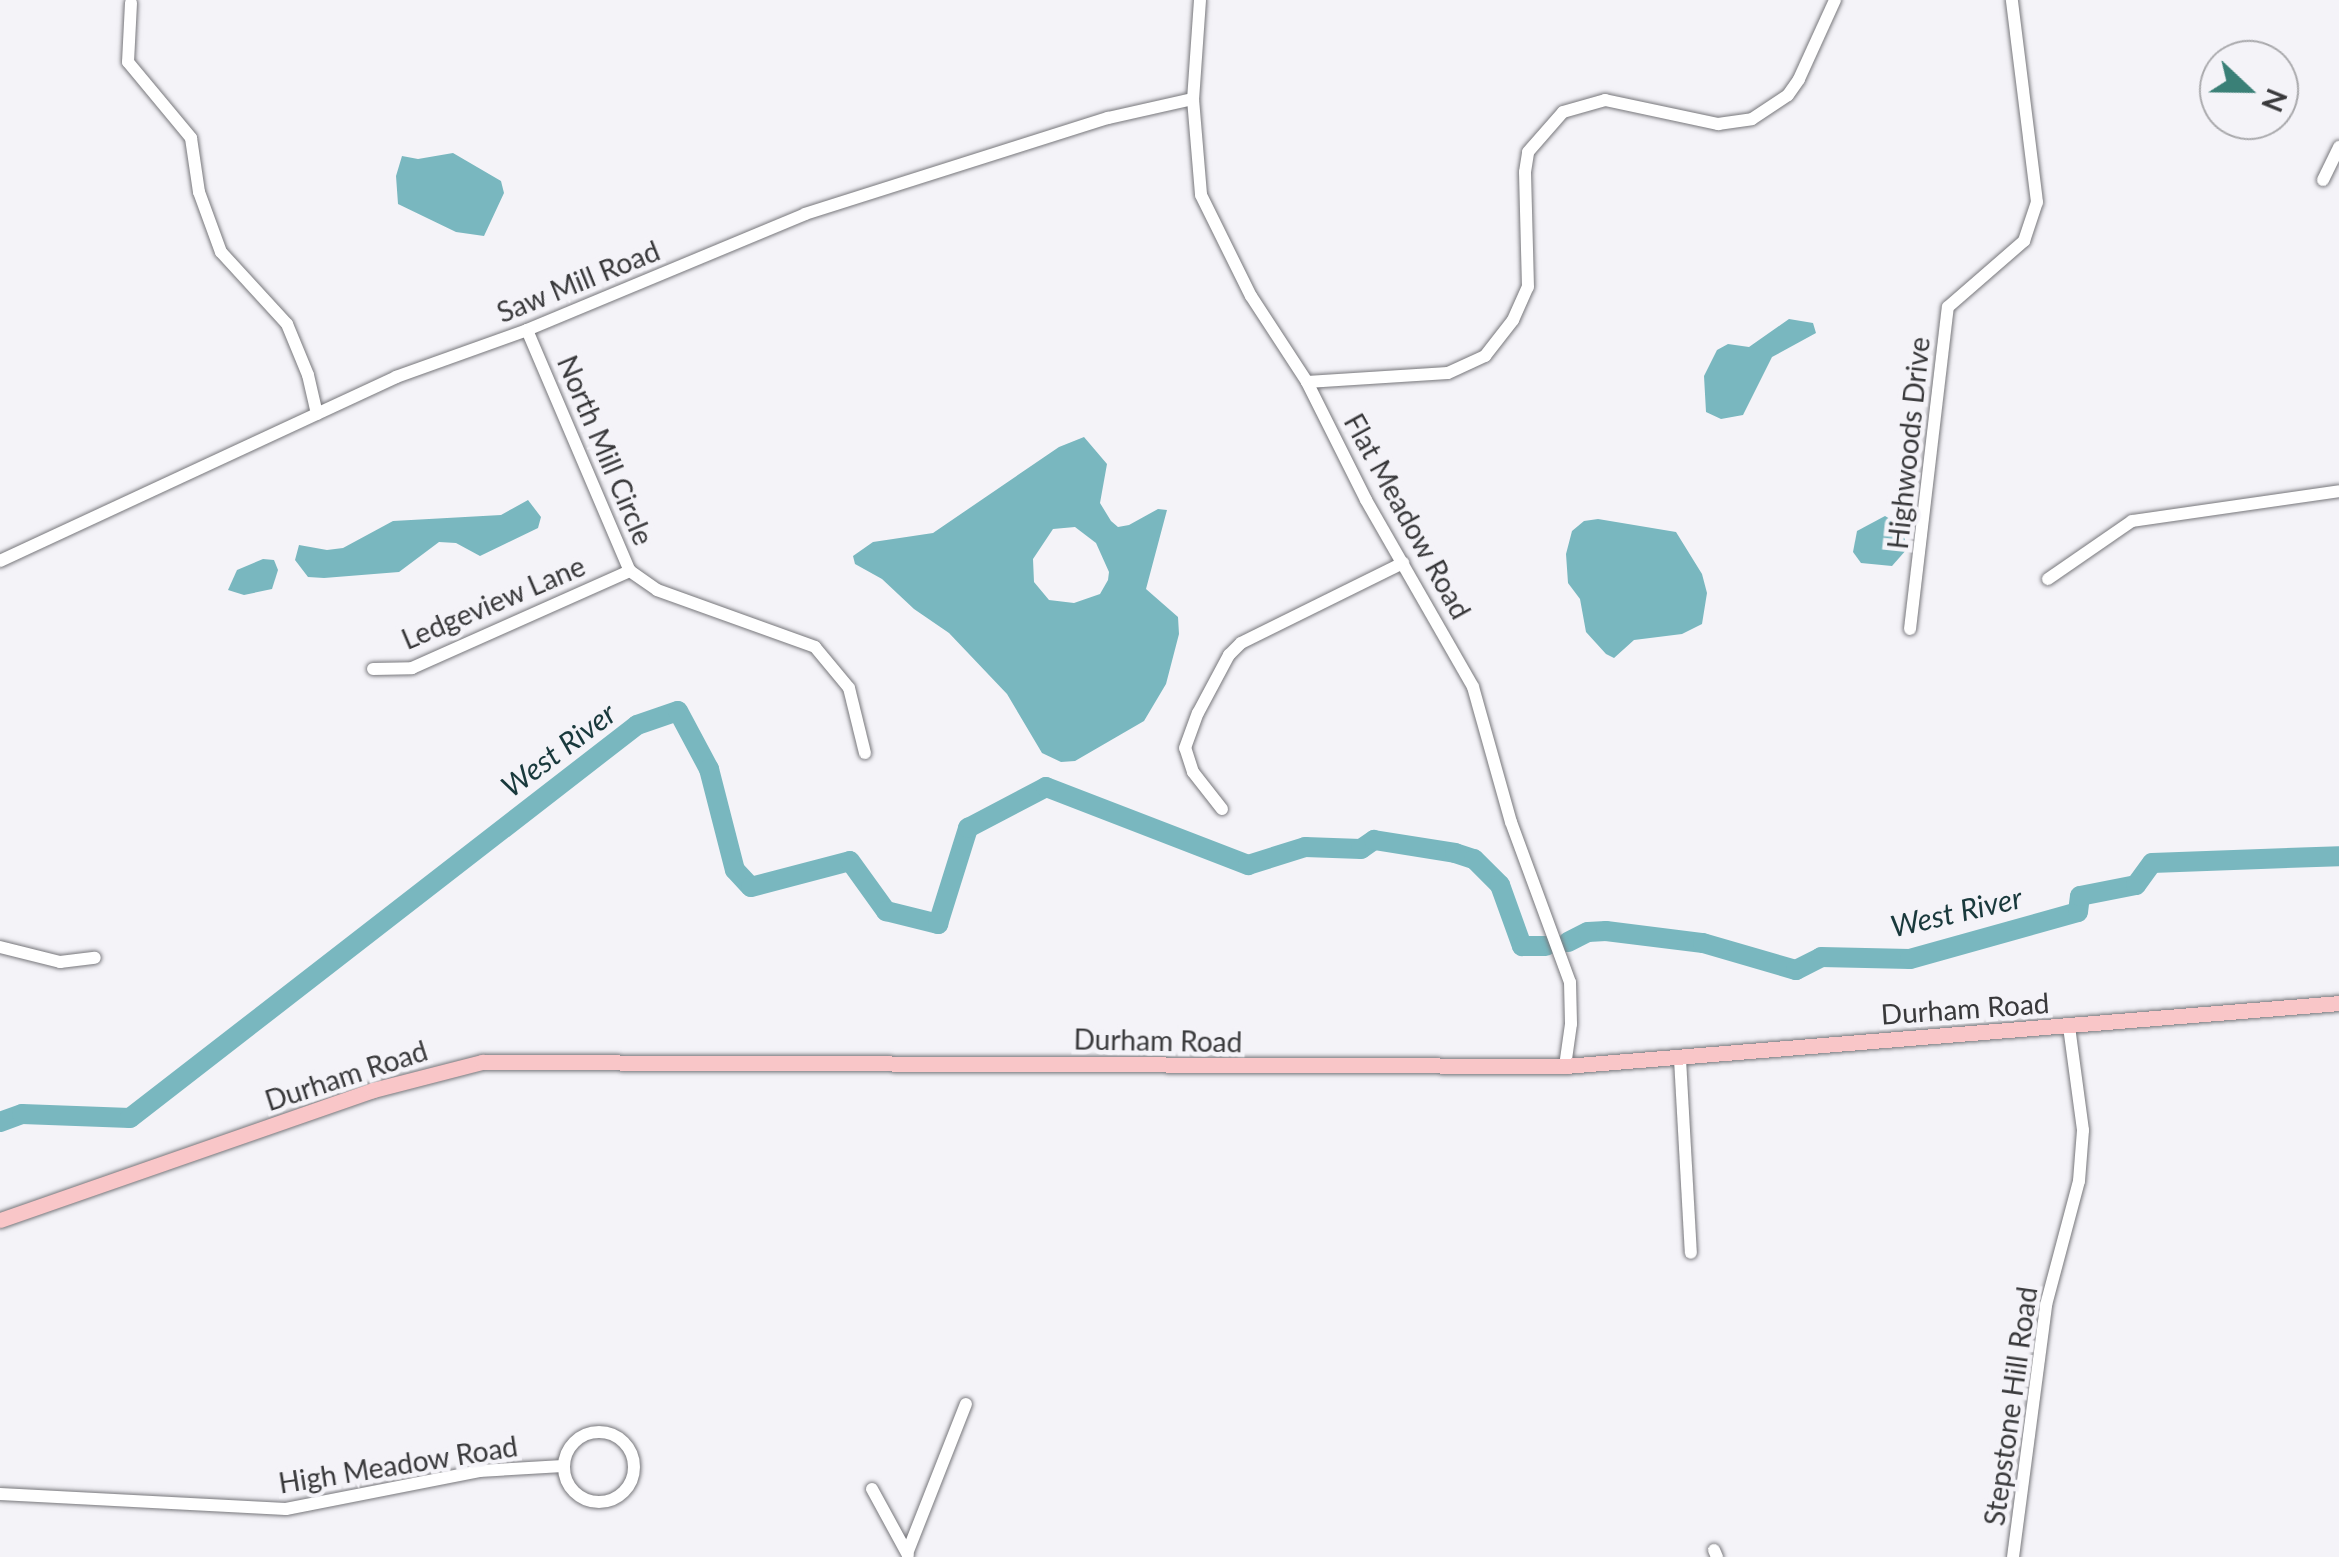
<!DOCTYPE html>
<html>
<head>
<meta charset="utf-8">
<style>
	body { margin:0 }
	#map { position:relative; width:2339px; height:1557px; overflow:hidden; background:#f4f3f8; font-family:Lato,sans-serif }
	div>[style] { position:absolute }
	.water>* { inset:0; background:#79b7bf }
	.river>* { height:20px; margin:-10px; padding:0 10px; transform-origin:10px; border-radius:10px; background:#79b7bf }
	.roads { filter:drop-shadow(0 0 2px #77777b) drop-shadow(0 0 2px #77777b) }
	.minor>* { height:12px; margin:-6px; padding:0 6px; transform-origin:6px; border-radius:6px; background:#fff }
	.minor>.ring { margin:-6px; padding:0; box-sizing:content-box; background:none; border:12px solid #fff; border-radius:50% }
	.major>* { height:15px; margin:-7.5px; padding:0 7.5px; transform-origin:7.5px; border-radius:7.5px; background:#f9c6c8 }
	span { translate:-50% -50%; white-space:nowrap; text-align:center; line-height:1.15; -webkit-text-stroke:9px #f4f3f8; paint-order:stroke }
	.street-label { font-size:28px; color:#39393b }
	.water-label { font-size:30px; color:#19393c; font-style:italic }
	.north { position:absolute; left:2199px; top:40px; width:100px; height:100px; box-sizing:border-box; background:#f4f3f8; border:2px solid #a9a9ac; border-radius:50%; rotate:112deg; font-size:28px; font-weight:700; line-height:40px; text-align:center; color:#39393b }
	.north::after { content:''; display:block; margin:auto; width:35px; height:45px; background:#3a8077; clip-path:polygon(50% 0,100% 100%,50% 72%,0 100%) }
</style>
</head>
<body>
<div id="map">
	<div class="water">
		<div style="clip-path:polygon(453px 153px,501px 181px,504px 193px,484px 236px,456px 232px,398px 204px,396px 176px,402px 156px,418px 159px)"></div>
		<div style="clip-path:polygon(1789px 319px,1813px 323px,1816px 333px,1772px 357px,1743px 415px,1721px 419px,1706px 412px,1704px 376px,1717px 350px,1728px 344px,1749px 347px)"></div>
		<div style="clip-path:polygon(evenodd,1084px 437px,1107px 464px,1100px 503px,1111px 521px,1118px 527px,1129px 525px,1158px 509px,1167px 510px,1146px 589px,1178px 617px,1179px 634px,1166px 684px,1144px 721px,1075px 761px,1061px 762px,1042px 753px,1007px 694px,949px 633px,914px 609px,882px 579px,855px 564px,853px 556px,873px 542px,933px 533px,1059px 447px,1084px 437px,1075px 527px,1096px 543px,1109px 572px,1108px 580px,1100px 594px,1074px 603px,1049px 600px,1034px 582px,1033px 559px,1053px 529px,1075px 527px)"></div>
		<div style="clip-path:polygon(528px 500px,541px 517px,538px 528px,480px 556px,456px 543px,439px 542px,399px 572px,324px 578px,308px 577px,295px 560px,299px 545px,327px 550px,343px 548px,393px 521px,501px 515px)"></div>
		<div style="clip-path:polygon(1885px 516px,1902px 526px,1907px 549px,1892px 566px,1861px 563px,1853px 552px,1857px 531px)"></div>
		<div style="clip-path:polygon(1598px 519px,1676px 532px,1702px 574px,1707px 593px,1702px 624px,1682px 634px,1634px 640px,1614px 658px,1606px 654px,1586px 632px,1580px 599px,1568px 583px,1566px 554px,1572px 531px,1584px 521px)"></div>
		<div style="clip-path:polygon(263px 559px,274px 560px,278px 570px,272px 589px,244px 595px,228px 590px,237px 570px)"></div>
	</div>
	<div class="river">
		<div style="left:1568px;top:942px;width:22px;rotate:-27deg"></div>
		<div style="left:1588px;top:932px;width:18px;rotate:-3deg"></div>
		<div style="left:1606px;top:931px;width:98px;rotate:7.1deg"></div>
		<div style="left:1703px;top:943px;width:97px;rotate:16.2deg"></div>
		<div style="left:1796px;top:970px;width:28px;rotate:-27deg"></div>
		<div style="left:1821px;top:957px;width:89px;rotate:1.3deg"></div>
		<div style="left:1910px;top:959px;width:174px;rotate:-15.6deg"></div>
		<div style="left:2078px;top:912px;width:16px;rotate:-83deg"></div>
		<div style="left:2080px;top:896px;width:57px;rotate:-11.1deg"></div>
		<div style="left:2136px;top:885px;width:27px;rotate:-54deg"></div>
		<div style="left:2152px;top:863px;width:187px;rotate:-2.1deg"></div>
		<div style="left:0;top:1122px;width:23px;rotate:-20deg"></div>
		<div style="left:22px;top:1114px;width:108px;rotate:2.1deg"></div>
		<div style="left:130px;top:1118px;width:641px;rotate:-37.78deg"></div>
		<div style="left:637px;top:725px;width:43px;rotate:-18.9deg"></div>
		<div style="left:678px;top:711px;width:66px;rotate:61.9deg"></div>
		<div style="left:709px;top:769px;width:104px;rotate:75.6deg"></div>
		<div style="left:735px;top:870px;width:23px;rotate:47deg"></div>
		<div style="left:751px;top:887px;width:102px;rotate:-14.7deg"></div>
		<div style="left:850px;top:861px;width:62px;rotate:54.2deg"></div>
		<div style="left:886px;top:911px;width:54px;rotate:14deg"></div>
		<div style="left:938px;top:924px;width:101px;rotate:-72.6deg"></div>
		<div style="left:968px;top:828px;width:88px;rotate:-27.7deg"></div>
		<div style="left:1046px;top:787px;width:217px;rotate:21.1deg"></div>
		<div style="left:1248px;top:865px;width:60px;rotate:-17.5deg"></div>
		<div style="left:1305px;top:847px;width:56px;rotate:2deg"></div>
		<div style="left:1361px;top:849px;width:16px;rotate:-35deg"></div>
		<div style="left:1374px;top:840px;width:82px;rotate:9.1deg"></div>
		<div style="left:1455px;top:853px;width:20px;rotate:18deg"></div>
		<div style="left:1474px;top:859px;width:37px;rotate:45deg"></div>
		<div style="left:1500px;top:885px;width:65px;rotate:70.2deg"></div>
		<div style="left:1522px;top:946px;width:24px"></div>
	</div>
	<div class="roads">
		<div class="minor">
			<div style="left:1200px;top:0;width:99px;rotate:94deg"></div>
			<div style="left:1193px;top:99px;width:96px;rotate:85.2deg"></div>
			<div style="left:1201px;top:195px;width:113px;rotate:63.7deg"></div>
			<div style="left:1251px;top:296px;width:103px;rotate:56.9deg"></div>
			<div style="left:1307px;top:382px;width:132px;rotate:63.4deg"></div>
			<div style="left:1366px;top:500px;width:215px;rotate:60.2deg"></div>
			<div style="left:1473px;top:687px;width:140px;rotate:74.3deg"></div>
			<div style="left:1511px;top:822px;width:171px;rotate:69.8deg"></div>
			<div style="left:1570px;top:982px;width:42px;rotate:88.6deg"></div>
			<div style="left:1571px;top:1024px;width:42px;rotate:98.1deg"></div>
			<div style="left:131px;top:3px;width:59px;rotate:92.9deg"></div>
			<div style="left:128px;top:62px;width:99px;rotate:50.3deg"></div>
			<div style="left:191px;top:138px;width:55px;rotate:81.6deg"></div>
			<div style="left:199px;top:192px;width:64px;rotate:69.9deg"></div>
			<div style="left:221px;top:252px;width:98px;rotate:47.5deg"></div>
			<div style="left:287px;top:324px;width:55px;rotate:67.6deg"></div>
			<div style="left:308px;top:375px;width:40px;rotate:77deg"></div>
			<div style="left:2323px;top:180px;width:37px;rotate:-64deg"></div>
			<div style="left:527px;top:330px;width:262px;rotate:66.9deg"></div>
			<div style="left:630px;top:571px;width:33px;rotate:35deg"></div>
			<div style="left:657px;top:590px;width:168px;rotate:19.8deg"></div>
			<div style="left:815px;top:647px;width:53px;rotate:50.3deg"></div>
			<div style="left:849px;top:688px;width:67px;rotate:76.2deg"></div>
			<div style="left:1307px;top:382px;width:141px;rotate:-3.7deg"></div>
			<div style="left:1448px;top:373px;width:41px;rotate:-24.7deg"></div>
			<div style="left:1485px;top:356px;width:46px;rotate:-52.1deg"></div>
			<div style="left:1513px;top:320px;width:36px;rotate:-66deg"></div>
			<div style="left:1528px;top:287px;width:115px;rotate:-91.5deg"></div>
			<div style="left:1525px;top:172px;width:20px;rotate:-81deg"></div>
			<div style="left:1528px;top:152px;width:53px;rotate:-48.8deg"></div>
			<div style="left:1563px;top:112px;width:44px;rotate:-15.9deg"></div>
			<div style="left:1605px;top:100px;width:116px;rotate:12deg"></div>
			<div style="left:1718px;top:124px;width:34px;rotate:-8deg"></div>
			<div style="left:1752px;top:119px;width:43px;rotate:-33.7deg"></div>
			<div style="left:1788px;top:95px;width:19px;rotate:-55deg"></div>
			<div style="left:1799px;top:79px;width:87px;rotate:-65.5deg"></div>
			<div style="left:0;top:561px;width:437px;rotate:-24.9deg"></div>
			<div style="left:396px;top:377px;width:139px;rotate:-19.7deg"></div>
			<div style="left:527px;top:330px;width:301px;rotate:-22.6deg"></div>
			<div style="left:805px;top:214px;width:318px;rotate:-17.6deg"></div>
			<div style="left:1108px;top:118px;width:87px;rotate:-12.6deg"></div>
			<div style="left:2048px;top:579px;width:102px;rotate:-34.6deg"></div>
			<div style="left:2132px;top:521px;width:209px;rotate:-8.2deg"></div>
			<div style="left:1910px;top:629px;width:324px;rotate:-83.3deg"></div>
			<div style="left:1948px;top:307px;width:101px;rotate:-41deg"></div>
			<div style="left:2024px;top:241px;width:41px;rotate:-71.6deg"></div>
			<div style="left:2037px;top:202px;width:204px;rotate:-97.1deg"></div>
			<div style="left:373px;top:669px;width:39px;rotate:-1deg"></div>
			<div style="left:412px;top:668px;width:239px;rotate:-24deg"></div>
			<div style="left:1222px;top:809px;width:47px;rotate:-128.1deg"></div>
			<div style="left:1193px;top:772px;width:25px;rotate:-108deg"></div>
			<div style="left:1185px;top:748px;width:37px;rotate:-70deg"></div>
			<div style="left:1198px;top:713px;width:66px;rotate:-61.9deg"></div>
			<div style="left:1229px;top:655px;width:17px;rotate:-45deg"></div>
			<div style="left:1241px;top:643px;width:181px;rotate:-26.3deg"></div>
			<div style="left:0;top:947px;width:62px;rotate:14deg"></div>
			<div style="left:60px;top:962px;width:35px;rotate:-7deg"></div>
			<div style="left:1680px;top:1059px;width:194px;rotate:86.8deg"></div>
			<div class="ring" style="left:564px;top:1432px;width:58px;height:58px"></div>
			<div style="left:872px;top:1489px;width:75px;rotate:61.4deg"></div>
			<div style="left:0;top:1494px;width:286px;rotate:3deg"></div>
			<div style="left:286px;top:1509px;width:197px;rotate:-11.1deg"></div>
			<div style="left:479px;top:1471px;width:84px;rotate:-3.4deg"></div>
			<div style="left:1714px;top:1550px;width:8px;rotate:67deg"></div>
			<div style="left:908px;top:1551px;width:158px;rotate:-68.5deg"></div>
			<div style="left:2013px;top:1557px;width:254px;rotate:-82.5deg"></div>
			<div style="left:2046px;top:1305px;width:128px;rotate:-75.1deg"></div>
			<div style="left:2079px;top:1181px;width:51px;rotate:-85.5deg"></div>
			<div style="left:2083px;top:1130px;width:105px;rotate:-97.7deg"></div>
		</div>
		<div class="major">
			<div style="left:0;top:1220px;width:395px;rotate:-19.2deg"></div>
			<div style="left:373px;top:1090px;width:113px;rotate:-14.4deg"></div>
			<div style="left:482px;top:1062px;width:1083px;rotate:0.21deg"></div>
			<div style="left:1565px;top:1066px;width:777px;rotate:-4.65deg"></div>
		</div>
	</div>
	<div class="street-label">
		<span style="left:578px;top:281px;rotate:-22deg">Saw Mill Road</span>
		<span style="left:1908px;top:443px;rotate:-84deg">Highwoods Drive</span>
		<span style="left:606px;top:450px;rotate:67deg">North Mill Circle</span>
		<span style="left:1408px;top:516px;rotate:61deg">Flat Meadow Road</span>
		<span style="left:493px;top:602px;rotate:-23deg">Ledgeview Lane</span>
		<span style="left:1965px;top:1008px;rotate:-4deg">Durham Road</span>
		<span style="left:1158px;top:1040px;rotate:1deg">Durham Road</span>
		<span style="left:346px;top:1075px;rotate:-18deg">Durham Road</span>
		<span style="left:2010px;top:1406px;rotate:-82deg">Stepstone Hill Road</span>
		<span style="left:398px;top:1464px;rotate:-9deg">High Meadow Road</span>
	</div>
	<div class="water-label">
		<span style="left:558px;top:749px;rotate:-37deg">West River</span>
		<span style="left:1956px;top:911px;rotate:-13deg">West River</span>
	</div>
	<div class="north">N</div>
</div>
</body>
</html>
